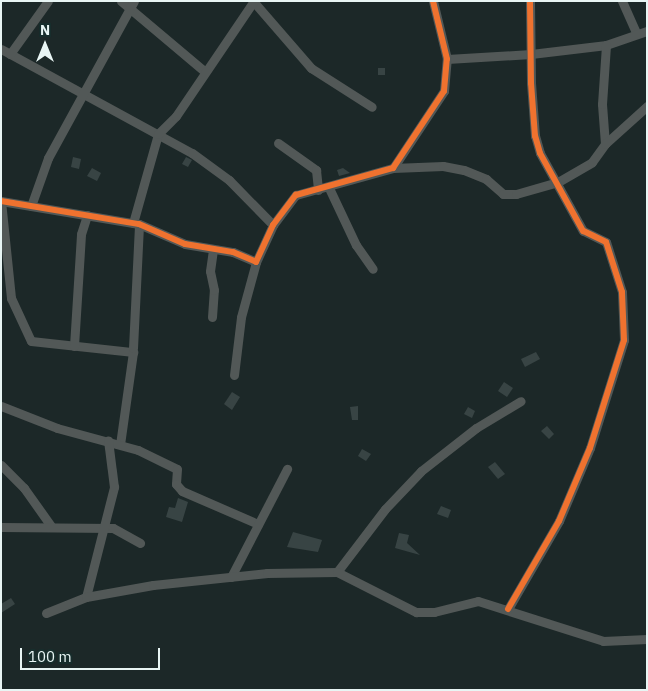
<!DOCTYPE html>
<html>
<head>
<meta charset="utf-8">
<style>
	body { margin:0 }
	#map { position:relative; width:648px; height:691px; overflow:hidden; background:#1c2828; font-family:"IBM Plex Sans",sans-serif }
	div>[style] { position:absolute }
	.building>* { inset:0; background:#384444 }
	.minor>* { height:9px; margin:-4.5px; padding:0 4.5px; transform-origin:4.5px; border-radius:4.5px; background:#525857 }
	.cycleway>* { height:6px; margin:-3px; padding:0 3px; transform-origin:3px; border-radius:3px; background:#ef722f }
	span { translate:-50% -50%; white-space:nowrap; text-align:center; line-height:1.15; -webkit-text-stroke:4.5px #172d2c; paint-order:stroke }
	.frame { position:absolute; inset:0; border:2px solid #e8f5f4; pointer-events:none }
	.north { position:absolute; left:20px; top:20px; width:50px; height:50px; -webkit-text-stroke:4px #172d2c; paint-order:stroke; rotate:0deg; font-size:14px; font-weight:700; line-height:20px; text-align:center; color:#e8f5f4 }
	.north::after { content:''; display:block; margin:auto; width:18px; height:22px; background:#e8f5f4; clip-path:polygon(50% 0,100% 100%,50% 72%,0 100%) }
	.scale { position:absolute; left:20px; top:648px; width:140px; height:22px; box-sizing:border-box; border:2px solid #e8f5f4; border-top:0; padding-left:6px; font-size:15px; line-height:18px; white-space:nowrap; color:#e8f5f4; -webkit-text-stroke:4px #172d2c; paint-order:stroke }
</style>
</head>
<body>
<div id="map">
	<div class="building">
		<div style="clip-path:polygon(378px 68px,385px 68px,385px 75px,378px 75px)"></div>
		<div style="clip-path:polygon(73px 157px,81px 159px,79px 169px,71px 167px)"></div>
		<div style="clip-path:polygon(186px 157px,192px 160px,188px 167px,182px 164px)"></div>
		<div style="clip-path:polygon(92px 168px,101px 173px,97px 181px,87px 176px)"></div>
		<div style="clip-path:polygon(343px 168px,350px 173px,339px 176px,337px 170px)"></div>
		<div style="clip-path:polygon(536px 352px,540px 359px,525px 367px,521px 359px)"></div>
		<div style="clip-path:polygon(504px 382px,513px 388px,507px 397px,498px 391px)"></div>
		<div style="clip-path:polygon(232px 392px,240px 397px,232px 410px,224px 404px)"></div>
		<div style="clip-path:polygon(358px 406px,358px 420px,352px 420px,350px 407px)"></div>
		<div style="clip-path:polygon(468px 407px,475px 411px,472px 418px,464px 414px)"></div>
		<div style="clip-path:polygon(547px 426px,554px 434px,549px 439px,541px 431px)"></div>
		<div style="clip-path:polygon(362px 449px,371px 454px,366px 461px,358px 456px)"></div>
		<div style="clip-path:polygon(495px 462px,505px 474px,498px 479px,488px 467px)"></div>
		<div style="clip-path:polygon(178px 498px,188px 502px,182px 522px,166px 517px,169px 507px,175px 508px)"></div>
		<div style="clip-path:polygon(441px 506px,451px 510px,448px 518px,437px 514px)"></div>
		<div style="clip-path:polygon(293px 532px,322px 540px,318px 552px,287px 547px)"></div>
		<div style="clip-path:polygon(399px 533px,409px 535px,407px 543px,420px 555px,395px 548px)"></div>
		<div style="clip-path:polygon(11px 598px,15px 604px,1px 613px,1px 604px)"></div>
	</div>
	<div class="minor">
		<div style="left:121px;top:1px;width:109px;rotate:40.1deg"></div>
		<div style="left:253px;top:1px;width:89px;rotate:49.1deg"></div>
		<div style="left:311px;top:68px;width:72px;rotate:32.6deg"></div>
		<div style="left:622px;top:1px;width:35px;rotate:66deg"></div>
		<div style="left:1px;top:49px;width:217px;rotate:28.6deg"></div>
		<div style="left:192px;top:153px;width:46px;rotate:36.1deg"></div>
		<div style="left:229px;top:180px;width:63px;rotate:45.6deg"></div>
		<div style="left:10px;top:54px;width:65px;rotate:-54.4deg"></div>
		<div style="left:447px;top:59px;width:84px;rotate:-3.4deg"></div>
		<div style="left:531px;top:54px;width:76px;rotate:-6.8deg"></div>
		<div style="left:606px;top:45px;width:43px;rotate:-18.9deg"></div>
		<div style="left:278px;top:143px;width:47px;rotate:35.4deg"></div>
		<div style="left:316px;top:170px;width:20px;rotate:84deg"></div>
		<div style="left:605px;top:144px;width:40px;rotate:-94.3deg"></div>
		<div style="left:602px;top:104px;width:59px;rotate:-86.1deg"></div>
		<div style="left:393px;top:168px;width:50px;rotate:-2.3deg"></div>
		<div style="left:443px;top:166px;width:21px;rotate:11deg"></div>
		<div style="left:464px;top:170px;width:24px;rotate:22deg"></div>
		<div style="left:486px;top:179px;width:23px;rotate:41deg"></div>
		<div style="left:503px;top:194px;width:13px"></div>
		<div style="left:516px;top:194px;width:44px;rotate:-15.9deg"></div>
		<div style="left:558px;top:182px;width:39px;rotate:-30deg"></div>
		<div style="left:592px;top:162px;width:22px;rotate:-54deg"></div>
		<div style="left:605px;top:144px;width:57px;rotate:-42.1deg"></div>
		<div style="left:329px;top:188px;width:63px;rotate:64.7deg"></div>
		<div style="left:356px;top:245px;width:29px;rotate:55deg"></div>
		<div style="left:1px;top:201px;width:140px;rotate:9.5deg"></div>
		<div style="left:139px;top:224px;width:50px;rotate:23.5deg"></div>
		<div style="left:185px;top:244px;width:49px;rotate:9.5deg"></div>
		<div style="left:233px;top:252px;width:25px;rotate:23deg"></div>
		<div style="left:256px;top:262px;width:41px;rotate:-65.3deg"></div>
		<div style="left:273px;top:225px;width:38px;rotate:-53deg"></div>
		<div style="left:296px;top:195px;width:101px;rotate:-15.6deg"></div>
		<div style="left:393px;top:168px;width:92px;rotate:-56.5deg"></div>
		<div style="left:444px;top:91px;width:32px;rotate:-85deg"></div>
		<div style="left:447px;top:59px;width:60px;rotate:-103.6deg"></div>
		<div style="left:1px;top:201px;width:98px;rotate:84.1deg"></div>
		<div style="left:11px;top:298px;width:47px;rotate:65.1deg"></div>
		<div style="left:31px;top:341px;width:103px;rotate:6.2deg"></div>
		<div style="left:133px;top:352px;width:93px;rotate:98deg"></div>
		<div style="left:31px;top:206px;width:51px;rotate:-70.5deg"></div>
		<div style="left:48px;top:158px;width:179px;rotate:-61.3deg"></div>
		<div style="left:133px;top:223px;width:92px;rotate:-74.3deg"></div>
		<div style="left:158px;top:134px;width:25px;rotate:-45deg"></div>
		<div style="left:176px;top:116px;width:139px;rotate:-55.9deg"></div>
		<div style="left:212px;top:317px;width:27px;rotate:-86deg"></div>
		<div style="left:214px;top:290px;width:19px;rotate:-102deg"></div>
		<div style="left:210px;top:271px;width:22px;rotate:-82deg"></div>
		<div style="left:74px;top:346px;width:112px;rotate:-86.4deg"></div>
		<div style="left:81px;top:234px;width:20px;rotate:-72deg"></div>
		<div style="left:133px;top:348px;width:124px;rotate:-87.2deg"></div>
		<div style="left:234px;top:375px;width:58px;rotate:-83.1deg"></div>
		<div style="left:241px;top:317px;width:57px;rotate:-74.7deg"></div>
		<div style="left:1px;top:406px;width:60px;rotate:21.4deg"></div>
		<div style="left:57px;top:428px;width:84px;rotate:15.2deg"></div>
		<div style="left:138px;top:450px;width:43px;rotate:26deg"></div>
		<div style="left:177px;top:469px;width:15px;rotate:94deg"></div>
		<div style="left:176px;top:484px;width:9px;rotate:49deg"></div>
		<div style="left:182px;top:491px;width:83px;rotate:23.5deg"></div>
		<div style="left:1px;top:465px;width:33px;rotate:45deg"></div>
		<div style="left:24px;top:488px;width:47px;rotate:54.6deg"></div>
		<div style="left:1px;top:527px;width:112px;rotate:0.5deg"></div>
		<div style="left:113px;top:528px;width:31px;rotate:29deg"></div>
		<div style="left:337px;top:572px;width:79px;rotate:-52.7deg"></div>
		<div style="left:385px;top:509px;width:52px;rotate:-46.5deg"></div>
		<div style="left:421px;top:471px;width:70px;rotate:-38deg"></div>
		<div style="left:476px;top:428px;width:52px;rotate:-31deg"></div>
		<div style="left:231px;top:577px;width:122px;rotate:-62.6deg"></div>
		<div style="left:86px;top:597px;width:114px;rotate:-75.7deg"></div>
		<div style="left:114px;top:487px;width:47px;rotate:-97.3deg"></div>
		<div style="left:508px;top:609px;width:102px;rotate:-59.9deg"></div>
		<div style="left:559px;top:521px;width:79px;rotate:-67deg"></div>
		<div style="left:590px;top:448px;width:113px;rotate:-72.5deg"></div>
		<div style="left:624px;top:340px;width:48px;rotate:-92.4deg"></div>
		<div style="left:622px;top:292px;width:52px;rotate:-107.7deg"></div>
		<div style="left:606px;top:242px;width:25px;rotate:-154deg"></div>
		<div style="left:583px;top:231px;width:89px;rotate:-118.9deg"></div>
		<div style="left:540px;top:153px;width:18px;rotate:-106deg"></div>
		<div style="left:535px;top:136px;width:53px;rotate:-94.3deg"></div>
		<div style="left:531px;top:83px;width:82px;rotate:-90.7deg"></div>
		<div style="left:46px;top:613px;width:43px;rotate:-21.8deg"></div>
		<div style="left:86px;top:597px;width:68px;rotate:-10.2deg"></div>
		<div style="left:153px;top:585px;width:115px;rotate:-6deg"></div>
		<div style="left:267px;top:573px;width:70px;rotate:-0.8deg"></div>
		<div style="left:337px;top:572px;width:89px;rotate:26.9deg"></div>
		<div style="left:416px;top:612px;width:18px"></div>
		<div style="left:434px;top:612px;width:45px;rotate:-14deg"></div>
		<div style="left:478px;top:601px;width:131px;rotate:17.7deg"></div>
		<div style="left:603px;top:641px;width:44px;rotate:-2.6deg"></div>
	</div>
	<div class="cycleway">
		<div style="left:1px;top:201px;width:140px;rotate:9.5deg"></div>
		<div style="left:139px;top:224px;width:50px;rotate:23.5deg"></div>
		<div style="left:185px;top:244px;width:49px;rotate:9.5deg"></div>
		<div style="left:233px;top:252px;width:25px;rotate:23deg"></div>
		<div style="left:256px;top:262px;width:41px;rotate:-65.3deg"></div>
		<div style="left:273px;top:225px;width:38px;rotate:-53deg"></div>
		<div style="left:296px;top:195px;width:101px;rotate:-15.6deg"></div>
		<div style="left:393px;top:168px;width:92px;rotate:-56.5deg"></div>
		<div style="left:444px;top:91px;width:32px;rotate:-85deg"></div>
		<div style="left:447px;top:59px;width:60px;rotate:-103.6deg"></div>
		<div style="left:508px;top:609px;width:102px;rotate:-59.9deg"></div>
		<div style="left:559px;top:521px;width:79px;rotate:-67deg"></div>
		<div style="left:590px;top:448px;width:113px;rotate:-72.5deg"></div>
		<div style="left:624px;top:340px;width:48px;rotate:-92.4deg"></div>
		<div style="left:622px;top:292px;width:52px;rotate:-107.7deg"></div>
		<div style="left:606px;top:242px;width:25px;rotate:-154deg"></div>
		<div style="left:583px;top:231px;width:89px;rotate:-118.9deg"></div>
		<div style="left:540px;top:153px;width:18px;rotate:-106deg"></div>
		<div style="left:535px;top:136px;width:53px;rotate:-94.3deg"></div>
		<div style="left:531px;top:83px;width:82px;rotate:-90.7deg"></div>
	</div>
	<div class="frame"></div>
	<div class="north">N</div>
	<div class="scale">100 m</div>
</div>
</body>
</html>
